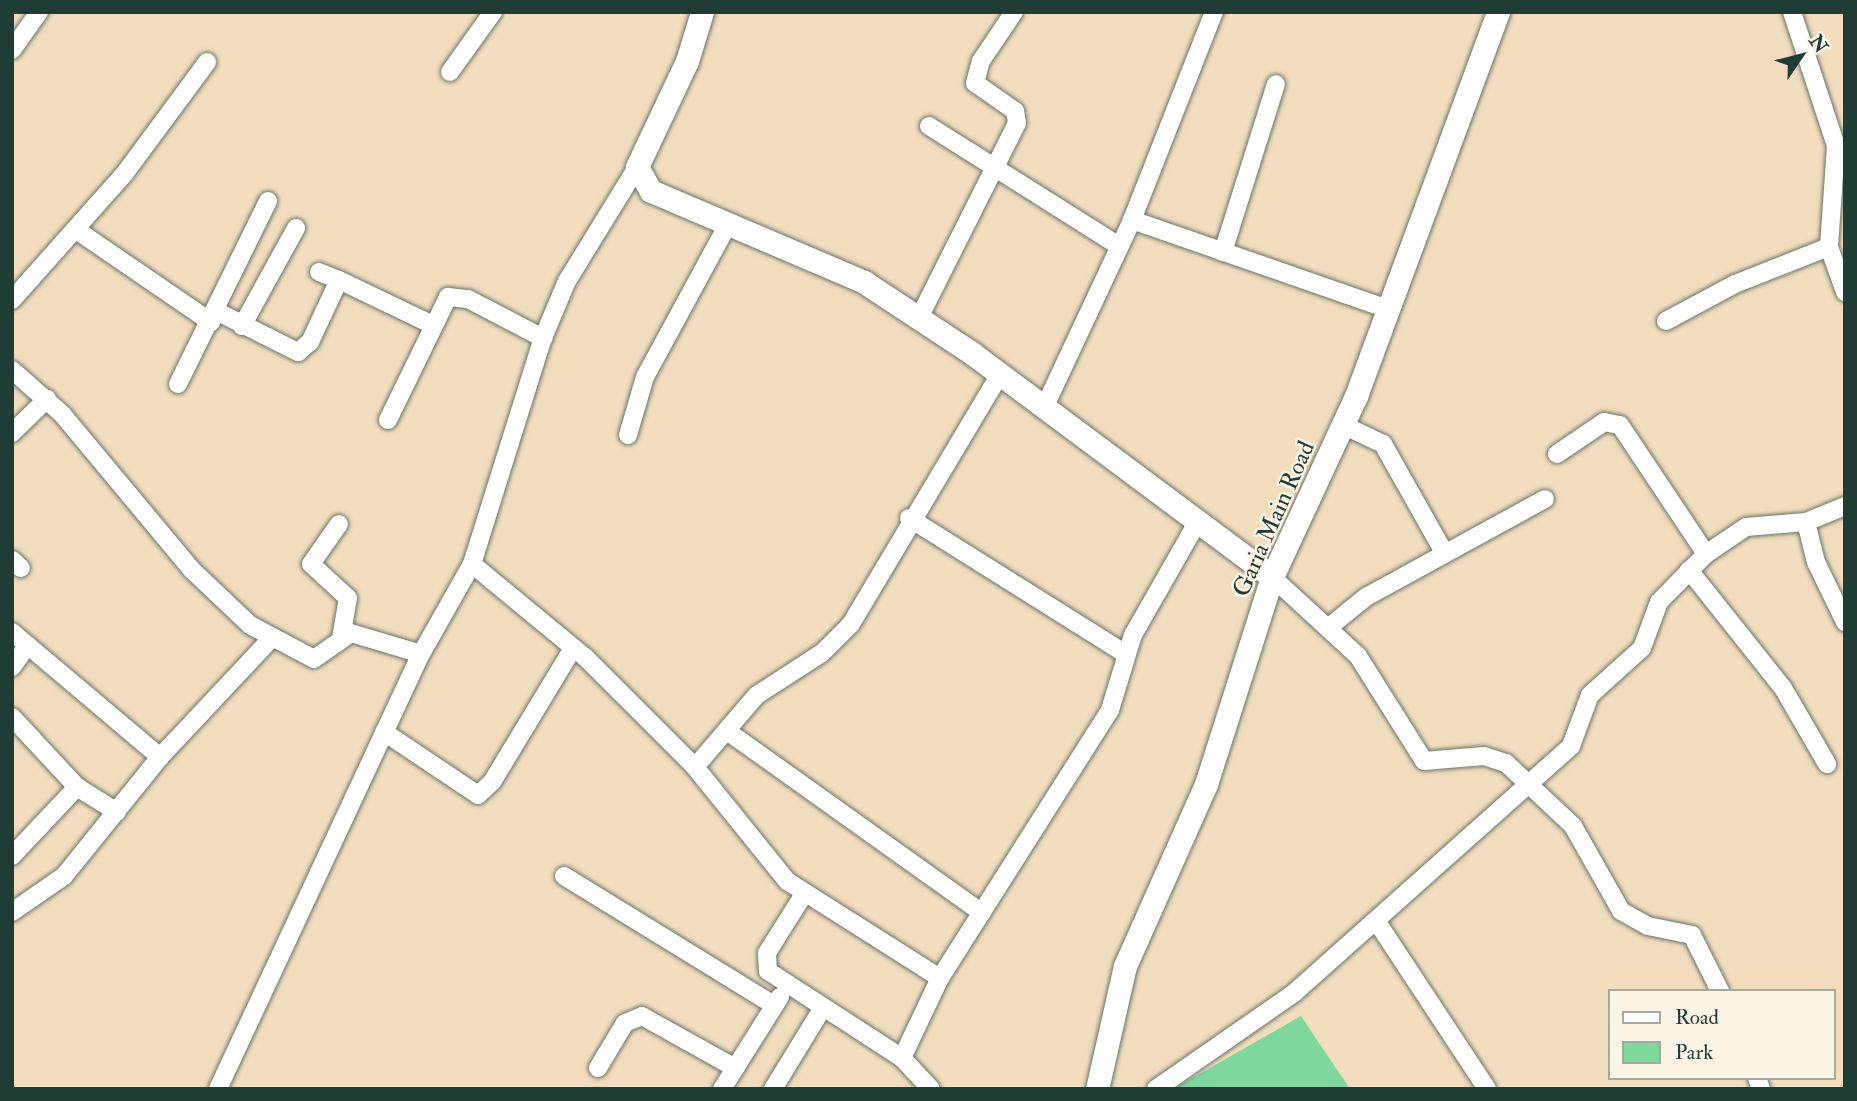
<!DOCTYPE html>
<html>
<head>
<meta charset="utf-8">
<style>
	body { margin:0 }
	#map { position:relative; width:1857px; height:1101px; overflow:hidden; background:#f3ddbf; font-family:"IM FELL Double Pica",serif }
	div>[style] { position:absolute }
	.green>* { inset:0; background:#7fd89e }
	.roads { filter:drop-shadow(0 0 2px #697565) drop-shadow(0 0 2px #697565) }
	.minor>* { height:18px; margin:-9px; padding:0 9px; transform-origin:9px; border-radius:9px; background:#fff }
	.major>* { height:23px; margin:-11.5px; padding:0 11.5px; transform-origin:11.5px; border-radius:11.5px; background:#fff }
	span { translate:-50% -50%; white-space:nowrap; text-align:center; line-height:1.15; -webkit-text-stroke:5px #fcf5e5; paint-order:stroke }
	.street-label { font-size:24px; color:#1f3d34 }
	.frame { position:absolute; inset:0; border:14px solid #1f3d34; pointer-events:none }
	.legend { position:absolute; left:1608px; top:989px; width:228px; height:91px; box-sizing:border-box; background:#fcf5e5; border:2px solid #a4ab9e; margin:0; padding:9px 12px; list-style:none; font-size:21px; color:#1f3d34 }
	.legend li { display:flex; align-items:center; gap:14px; height:35px }
	.legend b { width:35px; border:2px solid #a4ab9e }
	.north { position:absolute; left:1766px; top:21px; width:70px; height:70px; -webkit-text-stroke:5px #fcf5e5; paint-order:stroke; rotate:55deg; font-size:19px; font-weight:700; line-height:28px; text-align:center; color:#1f3d34 }
	.north::after { content:''; display:block; margin:auto; width:24px; height:32px; background:#1f3d34; clip-path:polygon(50% 0,100% 100%,50% 72%,0 100%) }
</style>
</head>
<body>
<div id="map">
	<div class="green">
		<div style="clip-path:polygon(1301px 1016px,1350px 1089px,1173px 1089px)"></div>
	</div>
	<div class="roads">
		<div class="minor">
			<div style="left:1792px;top:12px;width:141px;rotate:71.8deg"></div>
			<div style="left:1836px;top:146px;width:101px;rotate:94deg"></div>
			<div style="left:1829px;top:247px;width:48px;rotate:70.4deg"></div>
			<div style="left:12px;top:50px;width:47px;rotate:-54.6deg"></div>
			<div style="left:450px;top:72px;width:74px;rotate:-54.4deg"></div>
			<div style="left:929px;top:126px;width:225px;rotate:32.3deg"></div>
			<div style="left:1132px;top:220px;width:271px;rotate:19.2deg"></div>
			<div style="left:75px;top:229px;width:165px;rotate:34.4deg"></div>
			<div style="left:1223px;top:252px;width:176px;rotate:-72.5deg"></div>
			<div style="left:319px;top:272px;width:22px;rotate:22deg"></div>
			<div style="left:12px;top:300px;width:170px;rotate:-48.3deg"></div>
			<div style="left:125px;top:173px;width:138px;rotate:-53.5deg"></div>
			<div style="left:216px;top:311px;width:92px;rotate:26.6deg"></div>
			<div style="left:298px;top:352px;width:16px;rotate:-40deg"></div>
			<div style="left:310px;top:342px;width:68px;rotate:-64.9deg"></div>
			<div style="left:339px;top:280px;width:102px;rotate:25.6deg"></div>
			<div style="left:919px;top:318px;width:218px;rotate:-63.3deg"></div>
			<div style="left:1017px;top:123px;width:12px;rotate:-99deg"></div>
			<div style="left:1015px;top:111px;width:49px;rotate:-145deg"></div>
			<div style="left:975px;top:83px;width:23px;rotate:-75deg"></div>
			<div style="left:981px;top:61px;width:59px;rotate:-56deg"></div>
			<div style="left:1666px;top:321px;width:78px;rotate:-28.2deg"></div>
			<div style="left:1735px;top:284px;width:101px;rotate:-21.5deg"></div>
			<div style="left:242px;top:326px;width:112px;rotate:-61.1deg"></div>
			<div style="left:12px;top:370px;width:67px;rotate:41.3deg"></div>
			<div style="left:62px;top:414px;width:203px;rotate:50.2deg"></div>
			<div style="left:192px;top:570px;width:80px;rotate:43.5deg"></div>
			<div style="left:250px;top:625px;width:72px;rotate:28deg"></div>
			<div style="left:314px;top:659px;width:45px;rotate:-35.1deg"></div>
			<div style="left:351px;top:633px;width:73px;rotate:16.7deg"></div>
			<div style="left:178px;top:384px;width:204px;rotate:-63.8deg"></div>
			<div style="left:1045px;top:406px;width:205px;rotate:-64.9deg"></div>
			<div style="left:1132px;top:220px;width:224px;rotate:-68.5deg"></div>
			<div style="left:388px;top:420px;width:137px;rotate:-64deg"></div>
			<div style="left:448px;top:297px;width:20px;rotate:6deg"></div>
			<div style="left:468px;top:299px;width:85px;rotate:27.5deg"></div>
			<div style="left:1343px;top:425px;width:44px;rotate:25.4deg"></div>
			<div style="left:1383px;top:444px;width:126px;rotate:60.6deg"></div>
			<div style="left:12px;top:433px;width:49px;rotate:-44.2deg"></div>
			<div style="left:628px;top:435px;width:60px;rotate:-73.7deg"></div>
			<div style="left:645px;top:377px;width:174px;rotate:-61.5deg"></div>
			<div style="left:1557px;top:454px;width:57px;rotate:-34.2deg"></div>
			<div style="left:1604px;top:422px;width:16px;rotate:11deg"></div>
			<div style="left:1620px;top:425px;width:155px;rotate:56.3deg"></div>
			<div style="left:909px;top:518px;width:256px;rotate:32.1deg"></div>
			<div style="left:1806px;top:522px;width:41px;rotate:76deg"></div>
			<div style="left:1816px;top:562px;width:67px;rotate:64.2deg"></div>
			<div style="left:339px;top:524px;width:49px;rotate:125deg"></div>
			<div style="left:311px;top:564px;width:50px;rotate:42.6deg"></div>
			<div style="left:348px;top:598px;width:41px;rotate:99.9deg"></div>
			<div style="left:12px;top:560px;width:12px;rotate:42deg"></div>
			<div style="left:472px;top:564px;width:146px;rotate:39.5deg"></div>
			<div style="left:585px;top:657px;width:156px;rotate:45deg"></div>
			<div style="left:695px;top:767px;width:146px;rotate:51.1deg"></div>
			<div style="left:787px;top:881px;width:181px;rotate:32.4deg"></div>
			<div style="left:1689px;top:570px;width:151px;rotate:51.5deg"></div>
			<div style="left:1783px;top:688px;width:88px;rotate:59.9deg"></div>
			<div style="left:1272px;top:577px;width:117px;rotate:42.6deg"></div>
			<div style="left:1358px;top:656px;width:124px;rotate:57.8deg"></div>
			<div style="left:1424px;top:761px;width:60px;rotate:-4.8deg"></div>
			<div style="left:1484px;top:756px;width:23px;rotate:18deg"></div>
			<div style="left:1506px;top:763px;width:92px;rotate:43.2deg"></div>
			<div style="left:1573px;top:826px;width:98px;rotate:60.5deg"></div>
			<div style="left:1621px;top:911px;width:31px;rotate:29deg"></div>
			<div style="left:1648px;top:926px;width:45px;rotate:11.6deg"></div>
			<div style="left:1692px;top:935px;width:63px;rotate:63.4deg"></div>
			<div style="left:1328px;top:628px;width:49px;rotate:-39.2deg"></div>
			<div style="left:1366px;top:597px;width:204px;rotate:-28.7deg"></div>
			<div style="left:12px;top:632px;width:194px;rotate:40.2deg"></div>
			<div style="left:160px;top:757px;width:153px;rotate:128.9deg"></div>
			<div style="left:64px;top:876px;width:63px;rotate:145.3deg"></div>
			<div style="left:12px;top:667px;width:27px;rotate:-54deg"></div>
			<div style="left:12px;top:717px;width:96px;rotate:47.1deg"></div>
			<div style="left:77px;top:787px;width:47px;rotate:32deg"></div>
			<div style="left:727px;top:731px;width:313px;rotate:35.5deg"></div>
			<div style="left:384px;top:732px;width:113px;rotate:33.8deg"></div>
			<div style="left:478px;top:795px;width:19px;rotate:-43deg"></div>
			<div style="left:492px;top:782px;width:157px;rotate:-58.8deg"></div>
			<div style="left:160px;top:757px;width:162px;rotate:-46.8deg"></div>
			<div style="left:695px;top:767px;width:95px;rotate:-49.3deg"></div>
			<div style="left:757px;top:695px;width:77px;rotate:-32.9deg"></div>
			<div style="left:822px;top:653px;width:41px;rotate:-45deg"></div>
			<div style="left:851px;top:624px;width:291px;rotate:-59.2deg"></div>
			<div style="left:12px;top:856px;width:95px;rotate:-46.7deg"></div>
			<div style="left:564px;top:876px;width:246px;rotate:31.6deg"></div>
			<div style="left:804px;top:894px;width:70px;rotate:122.1deg"></div>
			<div style="left:767px;top:953px;width:18px;rotate:87deg"></div>
			<div style="left:768px;top:971px;width:160px;rotate:33deg"></div>
			<div style="left:902px;top:1058px;width:42px;rotate:46.9deg"></div>
			<div style="left:1377px;top:922px;width:200px;rotate:56.6deg"></div>
			<div style="left:902px;top:1058px;width:89px;rotate:-64.6deg"></div>
			<div style="left:940px;top:978px;width:317px;rotate:-57.6deg"></div>
			<div style="left:1110px;top:710px;width:78px;rotate:-73deg"></div>
			<div style="left:1133px;top:635px;width:131px;rotate:-60.3deg"></div>
			<div style="left:598px;top:1068px;width:52px;rotate:-59deg"></div>
			<div style="left:625px;top:1023px;width:18px;rotate:-22deg"></div>
			<div style="left:642px;top:1016px;width:107px;rotate:29.2deg"></div>
			<div style="left:1757px;top:1078px;width:12px;rotate:70deg"></div>
			<div style="left:218px;top:1089px;width:480px;rotate:-65deg"></div>
			<div style="left:421px;top:654px;width:103px;rotate:-60.5deg"></div>
			<div style="left:472px;top:564px;width:237px;rotate:-72.6deg"></div>
			<div style="left:543px;top:338px;width:62px;rotate:-67.2deg"></div>
			<div style="left:567px;top:281px;width:134px;rotate:-58.4deg"></div>
			<div style="left:722px;top:1089px;width:109px;rotate:-57.8deg"></div>
			<div style="left:773px;top:1089px;width:94px;rotate:-58.5deg"></div>
			<div style="left:1156px;top:1089px;width:168px;rotate:-34.8deg"></div>
			<div style="left:1294px;top:993px;width:371px;rotate:-41.7deg"></div>
			<div style="left:1571px;top:746px;width:54px;rotate:-69.6deg"></div>
			<div style="left:1590px;top:695px;width:70px;rotate:-42.1deg"></div>
			<div style="left:1642px;top:648px;width:49px;rotate:-69.7deg"></div>
			<div style="left:1659px;top:602px;width:67px;rotate:-45.6deg"></div>
			<div style="left:1706px;top:554px;width:48px;rotate:-34deg"></div>
			<div style="left:1746px;top:527px;width:60px;rotate:-4.8deg"></div>
			<div style="left:1806px;top:522px;width:42px;rotate:-22.3deg"></div>
		</div>
		<div class="major">
			<div style="left:702px;top:12px;width:51px;rotate:107deg"></div>
			<div style="left:687px;top:61px;width:117px;rotate:115.3deg"></div>
			<div style="left:637px;top:167px;width:28px;rotate:60deg"></div>
			<div style="left:651px;top:191px;width:232px;rotate:23.1deg"></div>
			<div style="left:864px;top:282px;width:131px;rotate:33.4deg"></div>
			<div style="left:973px;top:354px;width:373px;rotate:36.7deg"></div>
			<div style="left:1097px;top:1089px;width:126px;rotate:-77.2deg"></div>
			<div style="left:1125px;top:966px;width:199px;rotate:-66deg"></div>
			<div style="left:1206px;top:784px;width:217px;rotate:-72.3deg"></div>
			<div style="left:1272px;top:577px;width:200px;rotate:-65.1deg"></div>
			<div style="left:1356px;top:396px;width:409px;rotate:-69.7deg"></div>
		</div>
	</div>
	<div class="street-label">
		<span style="left:1274px;top:519px;rotate:-66deg">Garia Main Road</span>
	</div>
	<div class="frame"></div>
	<ul class="legend">
	<li><b style="height:9px;background:#fff"></b>Road</li>
	<li><b style="height:19px;background:#7fd89e"></b>Park</li>
	</ul>
	<div class="north">N</div>
</div>
</body>
</html>
